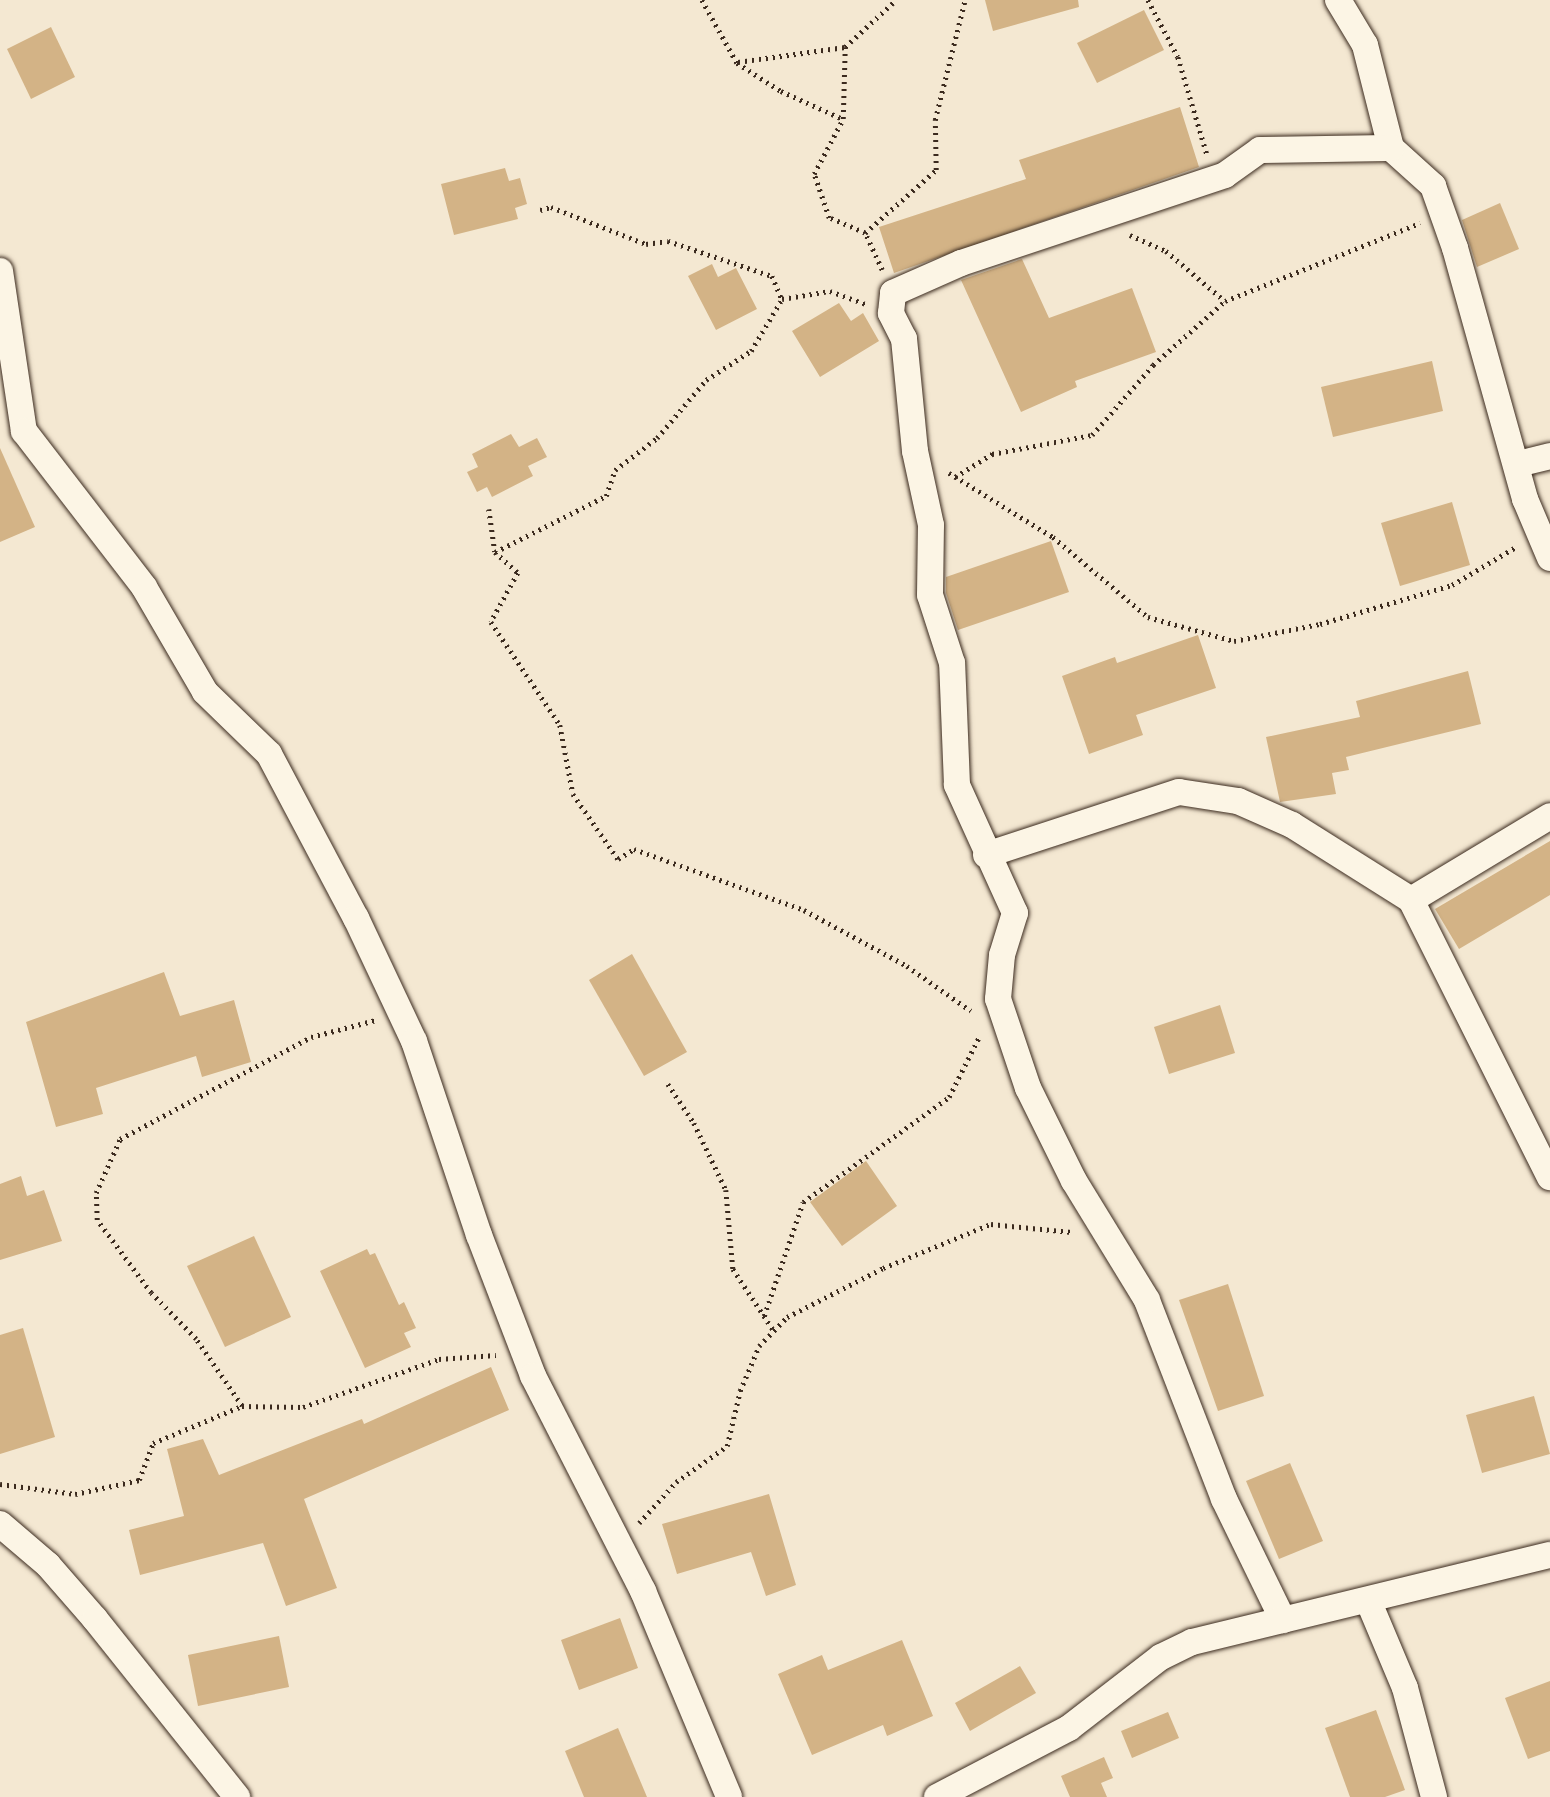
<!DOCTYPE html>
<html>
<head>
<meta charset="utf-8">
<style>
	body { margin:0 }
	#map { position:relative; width:1550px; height:1797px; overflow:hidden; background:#f4e8d2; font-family:"Architects Daughter",sans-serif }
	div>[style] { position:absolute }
	.building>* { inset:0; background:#d3b386 }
	.path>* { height:4.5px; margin-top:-2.25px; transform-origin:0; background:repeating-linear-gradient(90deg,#3b2a1e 0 2px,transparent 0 7px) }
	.roads { filter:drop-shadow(0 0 2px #3b2a1e) drop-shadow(0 0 2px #3b2a1e) }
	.minor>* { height:26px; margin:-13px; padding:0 13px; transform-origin:13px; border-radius:13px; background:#fcf5e5 }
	span { translate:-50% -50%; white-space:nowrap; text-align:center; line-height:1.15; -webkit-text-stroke:5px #fcf5e5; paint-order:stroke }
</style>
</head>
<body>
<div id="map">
	<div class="building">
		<div style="clip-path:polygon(985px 0,1078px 0,1079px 7px,993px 31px)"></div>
		<div style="clip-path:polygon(1144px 10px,1164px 50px,1097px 83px,1077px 43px)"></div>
		<div style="clip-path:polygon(51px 27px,75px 77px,31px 99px,7px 49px)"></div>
		<div style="clip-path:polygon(1180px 107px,1199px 167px,894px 273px,879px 227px,1026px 179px,1019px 160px)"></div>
		<div style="clip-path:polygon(505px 168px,509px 181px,520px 178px,527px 204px,515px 208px,518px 219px,454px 235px,441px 184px)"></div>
		<div style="clip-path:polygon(1500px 203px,1519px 249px,1477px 267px,1462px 220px)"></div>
		<div style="clip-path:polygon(1022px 259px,1049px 318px,1132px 288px,1156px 352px,1075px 381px,1077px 387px,1021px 412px,961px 280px)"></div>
		<div style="clip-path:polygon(712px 264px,718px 277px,736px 268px,757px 309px,716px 330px,688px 276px)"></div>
		<div style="clip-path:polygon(839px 303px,851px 321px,863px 313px,879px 341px,820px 377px,792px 331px)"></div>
		<div style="clip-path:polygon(1432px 361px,1443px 411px,1333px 437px,1321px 387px)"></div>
		<div style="clip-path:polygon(511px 434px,519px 447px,537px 438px,547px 457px,528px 466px,533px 476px,492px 497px,487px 487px,477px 492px,467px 472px,478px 467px,472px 454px)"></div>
		<div style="clip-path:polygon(0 448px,35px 527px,0 542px)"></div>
		<div style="clip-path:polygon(1452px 502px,1470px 565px,1400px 586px,1381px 523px)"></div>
		<div style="clip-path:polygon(1051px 541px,1069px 592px,958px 630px,946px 593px,946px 577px)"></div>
		<div style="clip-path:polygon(1198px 635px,1216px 688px,1136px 715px,1143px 735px,1089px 754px,1062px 676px,1115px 657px,1117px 663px)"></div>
		<div style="clip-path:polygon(1468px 671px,1481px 724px,1346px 757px,1349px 770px,1332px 773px,1336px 794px,1280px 802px,1266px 737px,1360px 717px,1356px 701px)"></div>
		<div style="clip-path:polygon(1550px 841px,1550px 895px,1459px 949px,1435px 909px)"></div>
		<div style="clip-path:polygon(632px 954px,687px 1052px,644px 1076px,589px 980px)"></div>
		<div style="clip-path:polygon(164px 972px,180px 1016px,234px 1000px,251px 1062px,202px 1077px,196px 1056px,96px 1088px,103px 1114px,56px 1127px,26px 1022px)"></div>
		<div style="clip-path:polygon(1220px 1005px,1235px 1053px,1169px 1074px,1154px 1027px)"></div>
		<div style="clip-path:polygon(866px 1161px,897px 1206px,842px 1246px,810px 1202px)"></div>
		<div style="clip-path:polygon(21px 1176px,27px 1196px,44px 1190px,62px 1241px,0 1260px,0 1184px)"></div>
		<div style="clip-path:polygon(254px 1236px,291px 1317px,225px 1347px,187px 1266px)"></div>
		<div style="clip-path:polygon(367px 1249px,370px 1255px,375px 1253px,399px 1305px,404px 1302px,416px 1328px,404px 1333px,411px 1347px,365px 1368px,320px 1271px)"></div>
		<div style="clip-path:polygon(1228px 1284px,1264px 1396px,1218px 1411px,1179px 1300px)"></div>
		<div style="clip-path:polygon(23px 1328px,55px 1437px,0 1454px,0 1335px)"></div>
		<div style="clip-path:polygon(491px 1367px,509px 1410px,304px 1499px,337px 1588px,286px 1606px,263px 1543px,140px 1575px,129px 1530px,184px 1516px,167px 1449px,203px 1439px,219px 1475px,362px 1419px,364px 1424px)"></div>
		<div style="clip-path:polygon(1534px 1396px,1550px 1454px,1482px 1473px,1466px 1415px)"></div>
		<div style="clip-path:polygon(1290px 1463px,1323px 1541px,1279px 1559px,1246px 1481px)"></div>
		<div style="clip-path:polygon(769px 1494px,796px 1585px,766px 1596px,751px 1552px,677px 1574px,662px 1524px)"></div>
		<div style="clip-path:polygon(620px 1618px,638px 1668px,579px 1690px,561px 1640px)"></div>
		<div style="clip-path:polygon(279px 1636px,289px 1687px,198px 1706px,188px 1655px)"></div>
		<div style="clip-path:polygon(902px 1640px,933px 1716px,887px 1736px,883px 1725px,812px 1755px,778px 1674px,822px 1655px,828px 1670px)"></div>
		<div style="clip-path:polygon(1020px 1666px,1036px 1693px,970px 1731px,955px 1703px)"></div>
		<div style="clip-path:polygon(1550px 1681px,1550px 1751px,1528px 1759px,1505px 1698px)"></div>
		<div style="clip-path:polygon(1376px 1710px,1405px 1790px,1385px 1797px,1350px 1797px,1325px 1728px)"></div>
		<div style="clip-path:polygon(1168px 1712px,1179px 1738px,1132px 1758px,1121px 1731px)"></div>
		<div style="clip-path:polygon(618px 1728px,647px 1797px,584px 1797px,565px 1751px)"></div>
		<div style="clip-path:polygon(1104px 1757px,1113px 1778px,1101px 1783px,1107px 1797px,1070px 1797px,1061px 1776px)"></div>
	</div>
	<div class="path">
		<div style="left:702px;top:0;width:72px;rotate:60.9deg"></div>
		<div style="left:737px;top:63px;width:52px;rotate:32.5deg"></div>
		<div style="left:781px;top:91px;width:68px;rotate:24.3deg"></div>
		<div style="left:1148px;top:0;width:64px;rotate:62.2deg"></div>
		<div style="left:1178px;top:57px;width:101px;rotate:73.4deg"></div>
		<div style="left:738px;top:62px;width:108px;rotate:-8deg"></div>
		<div style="left:540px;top:210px;width:11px;rotate:-15deg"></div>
		<div style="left:551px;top:207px;width:102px;rotate:21.3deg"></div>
		<div style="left:646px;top:244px;width:22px;rotate:-8deg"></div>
		<div style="left:668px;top:241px;width:110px;rotate:18.6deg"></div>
		<div style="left:772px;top:276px;width:25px;rotate:67deg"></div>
		<div style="left:865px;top:233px;width:95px;rotate:-41.6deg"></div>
		<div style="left:936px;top:170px;width:50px;rotate:-91.1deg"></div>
		<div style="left:935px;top:120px;width:124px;rotate:-76deg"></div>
		<div style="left:1130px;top:235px;width:39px;rotate:24deg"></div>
		<div style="left:1166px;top:251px;width:77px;rotate:40.3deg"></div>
		<div style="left:882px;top:270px;width:41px;rotate:-114.7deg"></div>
		<div style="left:865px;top:233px;width:39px;rotate:-157deg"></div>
		<div style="left:829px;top:218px;width:46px;rotate:-108.8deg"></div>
		<div style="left:814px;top:174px;width:62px;rotate:-62.2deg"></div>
		<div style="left:843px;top:119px;width:72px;rotate:-88.4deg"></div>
		<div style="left:845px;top:47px;width:69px;rotate:-42.7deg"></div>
		<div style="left:949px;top:473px;width:122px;rotate:31.6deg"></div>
		<div style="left:1053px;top:537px;width:124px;rotate:40.1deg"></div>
		<div style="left:1148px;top:617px;width:89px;rotate:15.6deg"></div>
		<div style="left:1234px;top:641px;width:88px;rotate:-11.2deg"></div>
		<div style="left:1320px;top:624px;width:138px;rotate:-16.5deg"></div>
		<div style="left:1452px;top:585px;width:74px;rotate:-30.7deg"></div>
		<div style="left:955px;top:477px;width:44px;rotate:-31.9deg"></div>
		<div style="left:992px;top:454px;width:102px;rotate:-10.8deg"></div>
		<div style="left:1092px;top:435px;width:93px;rotate:-48.9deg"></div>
		<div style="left:1153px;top:365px;width:96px;rotate:-41.6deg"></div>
		<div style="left:1225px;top:301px;width:210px;rotate:-21.8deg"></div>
		<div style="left:489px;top:509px;width:43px;rotate:82.1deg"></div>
		<div style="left:495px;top:552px;width:31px;rotate:42deg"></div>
		<div style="left:518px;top:573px;width:56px;rotate:118.9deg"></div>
		<div style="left:491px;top:622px;width:124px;rotate:56.2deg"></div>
		<div style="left:560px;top:725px;width:70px;rotate:79.3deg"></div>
		<div style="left:573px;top:794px;width:79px;rotate:55.3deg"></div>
		<div style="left:618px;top:859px;width:19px;rotate:-32deg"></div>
		<div style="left:634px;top:849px;width:181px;rotate:19.7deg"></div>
		<div style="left:804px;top:910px;width:117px;rotate:28.5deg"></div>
		<div style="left:907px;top:966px;width:78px;rotate:35.1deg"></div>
		<div style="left:495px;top:552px;width:124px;rotate:-26.8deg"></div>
		<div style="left:606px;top:496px;width:28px;rotate:-71deg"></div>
		<div style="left:615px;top:470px;width:53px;rotate:-37.3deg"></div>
		<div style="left:657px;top:438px;width:76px;rotate:-49.8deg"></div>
		<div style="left:706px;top:380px;width:54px;rotate:-32.8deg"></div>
		<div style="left:751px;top:351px;width:61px;rotate:-59.2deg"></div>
		<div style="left:782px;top:299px;width:49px;rotate:-9.5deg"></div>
		<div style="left:830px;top:291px;width:38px;rotate:20deg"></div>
		<div style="left:668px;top:1084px;width:47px;rotate:56.3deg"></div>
		<div style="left:694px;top:1123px;width:74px;rotate:64.5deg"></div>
		<div style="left:726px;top:1190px;width:79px;rotate:84.9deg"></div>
		<div style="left:733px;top:1269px;width:74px;rotate:56.5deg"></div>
		<div style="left:764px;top:1316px;width:120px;rotate:-71.1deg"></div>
		<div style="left:803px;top:1202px;width:180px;rotate:-35.7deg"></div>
		<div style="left:949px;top:1097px;width:69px;rotate:-63.4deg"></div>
		<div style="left:242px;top:1406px;width:61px;rotate:0.9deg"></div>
		<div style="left:303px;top:1407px;width:144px;rotate:-19.4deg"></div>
		<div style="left:439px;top:1359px;width:57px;rotate:-4deg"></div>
		<div style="left:0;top:1484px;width:76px;rotate:7.6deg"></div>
		<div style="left:75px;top:1494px;width:66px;rotate:-12.3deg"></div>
		<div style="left:139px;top:1480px;width:40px;rotate:-69deg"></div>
		<div style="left:153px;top:1443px;width:96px;rotate:-22.6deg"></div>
		<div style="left:242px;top:1406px;width:81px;rotate:-124.5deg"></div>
		<div style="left:196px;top:1339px;width:64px;rotate:-134.4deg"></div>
		<div style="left:151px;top:1293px;width:91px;rotate:-126.5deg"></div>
		<div style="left:97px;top:1220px;width:27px;rotate:-92deg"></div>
		<div style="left:96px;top:1193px;width:59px;rotate:-66deg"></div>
		<div style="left:120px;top:1139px;width:217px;rotate:-28.1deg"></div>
		<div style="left:311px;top:1037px;width:67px;rotate:-14.7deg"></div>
		<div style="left:639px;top:1523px;width:55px;rotate:-47.9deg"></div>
		<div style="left:676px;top:1482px;width:62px;rotate:-35.2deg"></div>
		<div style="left:727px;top:1446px;width:57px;rotate:-76.7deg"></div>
		<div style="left:740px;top:1391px;width:49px;rotate:-67.1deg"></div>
		<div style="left:759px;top:1346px;width:40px;rotate:-46deg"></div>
		<div style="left:787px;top:1317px;width:108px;rotate:-27deg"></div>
		<div style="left:883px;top:1268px;width:117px;rotate:-22.2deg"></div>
		<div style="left:991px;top:1224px;width:81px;rotate:5.6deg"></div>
	</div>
	<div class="roads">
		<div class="minor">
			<div style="left:1338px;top:0;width:52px;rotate:59deg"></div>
			<div style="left:1365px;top:45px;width:106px;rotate:75.8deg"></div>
			<div style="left:1391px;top:148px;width:57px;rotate:42.1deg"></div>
			<div style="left:1433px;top:186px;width:66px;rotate:70.5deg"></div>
			<div style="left:1455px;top:248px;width:261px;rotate:74.4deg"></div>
			<div style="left:1525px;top:499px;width:64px;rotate:67deg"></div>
			<div style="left:0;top:271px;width:162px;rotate:81.5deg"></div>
			<div style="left:24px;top:431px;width:197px;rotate:52.4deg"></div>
			<div style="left:144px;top:587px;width:121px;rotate:59.8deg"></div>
			<div style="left:205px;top:692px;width:89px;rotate:44.1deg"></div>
			<div style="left:269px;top:754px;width:186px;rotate:62.1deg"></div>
			<div style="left:356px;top:918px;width:136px;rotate:64.8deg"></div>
			<div style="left:414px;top:1041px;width:205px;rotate:71.5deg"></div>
			<div style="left:479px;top:1235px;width:151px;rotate:69deg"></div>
			<div style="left:533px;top:1376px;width:242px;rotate:62.9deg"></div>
			<div style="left:643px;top:1591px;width:223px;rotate:67.3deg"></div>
			<div style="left:1518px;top:464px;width:33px;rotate:-14deg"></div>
			<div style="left:986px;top:855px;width:203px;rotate:-18.1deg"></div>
			<div style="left:1179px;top:792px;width:60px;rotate:8.7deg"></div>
			<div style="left:1238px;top:801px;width:59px;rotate:24deg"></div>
			<div style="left:1292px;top:825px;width:141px;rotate:32.2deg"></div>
			<div style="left:1411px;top:900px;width:310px;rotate:63.4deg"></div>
			<div style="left:1411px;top:900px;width:162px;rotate:-31.1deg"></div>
			<div style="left:0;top:1524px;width:63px;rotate:40.5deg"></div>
			<div style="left:48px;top:1565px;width:72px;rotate:49deg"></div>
			<div style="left:95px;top:1619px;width:228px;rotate:51.4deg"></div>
			<div style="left:1368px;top:1600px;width:95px;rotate:67.2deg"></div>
			<div style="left:1405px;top:1688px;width:113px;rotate:75.1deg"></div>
			<div style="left:1283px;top:1620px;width:135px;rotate:-116deg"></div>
			<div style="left:1224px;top:1499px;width:213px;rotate:-111.2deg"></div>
			<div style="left:1147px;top:1300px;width:140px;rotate:-121.5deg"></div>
			<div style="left:1074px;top:1181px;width:104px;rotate:-116.3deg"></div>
			<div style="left:1028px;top:1088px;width:94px;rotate:-108.6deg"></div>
			<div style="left:998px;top:999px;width:44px;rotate:-84.8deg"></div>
			<div style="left:1002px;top:955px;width:44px;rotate:-72.8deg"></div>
			<div style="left:1015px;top:913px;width:141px;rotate:-114.4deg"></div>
			<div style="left:957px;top:785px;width:122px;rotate:-92.3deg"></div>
			<div style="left:952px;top:663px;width:71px;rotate:-107.9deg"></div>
			<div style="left:930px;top:595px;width:70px;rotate:-89.2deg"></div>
			<div style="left:931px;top:525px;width:76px;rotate:-102.2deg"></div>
			<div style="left:915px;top:451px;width:113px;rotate:-95.6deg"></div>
			<div style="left:904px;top:339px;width:29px;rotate:-117deg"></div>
			<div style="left:891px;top:313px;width:20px;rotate:-84deg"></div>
			<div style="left:893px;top:293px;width:74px;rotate:-23.8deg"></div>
			<div style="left:961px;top:263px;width:278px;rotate:-18.4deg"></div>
			<div style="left:1225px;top:175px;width:43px;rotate:-35.5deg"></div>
			<div style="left:1260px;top:150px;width:131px;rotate:-0.9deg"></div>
			<div style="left:937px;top:1797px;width:149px;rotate:-27.6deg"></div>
			<div style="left:1069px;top:1728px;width:116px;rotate:-37.7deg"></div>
			<div style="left:1161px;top:1657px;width:34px;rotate:-26deg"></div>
			<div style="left:1192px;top:1642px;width:368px;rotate:-13.7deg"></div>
		</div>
	</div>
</div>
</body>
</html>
